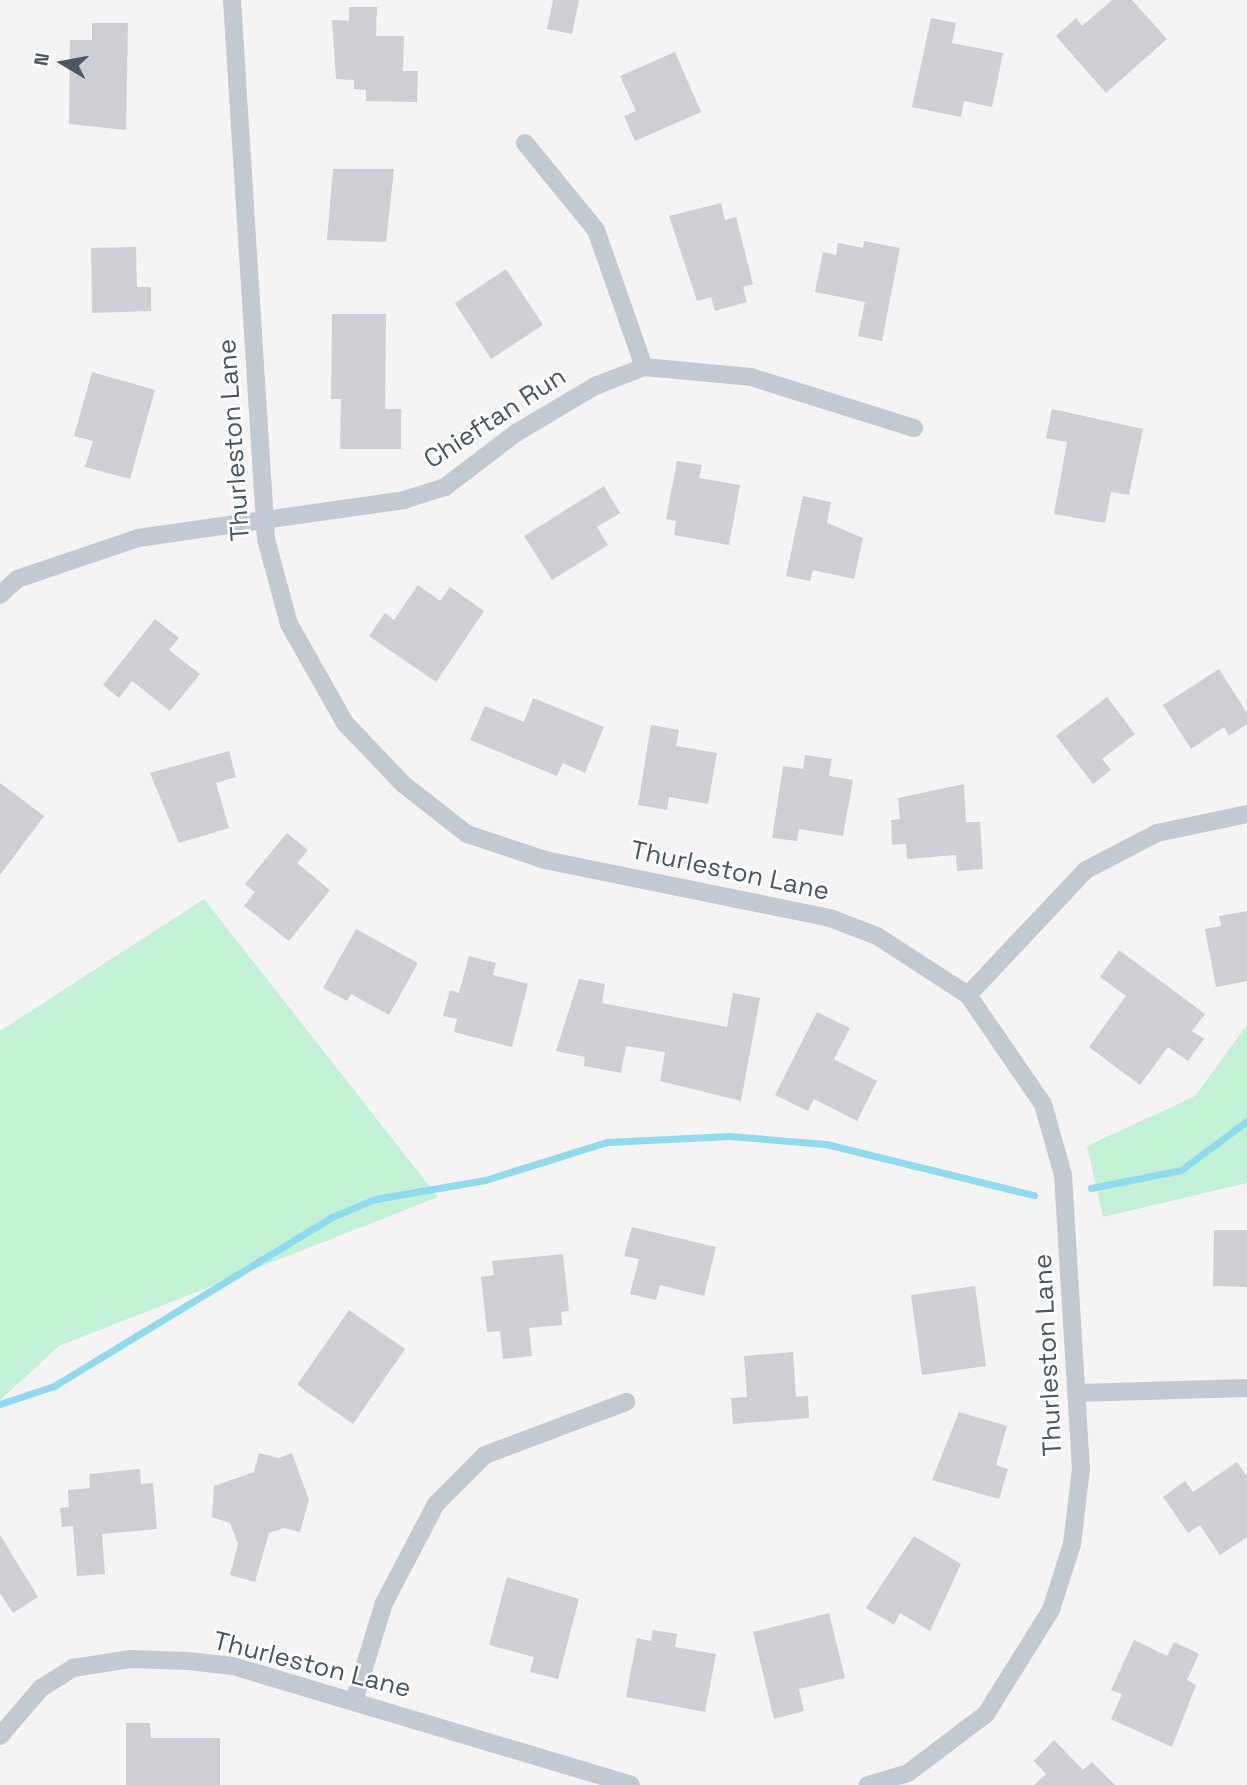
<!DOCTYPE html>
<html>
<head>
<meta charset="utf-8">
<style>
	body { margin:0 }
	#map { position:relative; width:1247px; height:1785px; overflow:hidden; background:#f5f3f3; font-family:"Space Grotesk",sans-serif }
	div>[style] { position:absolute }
	.green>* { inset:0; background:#c3f1d5 }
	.stream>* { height:7px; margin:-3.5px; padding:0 3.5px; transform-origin:3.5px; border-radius:3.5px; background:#90daee }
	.building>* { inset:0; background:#cdcfd5 }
	.minor>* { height:18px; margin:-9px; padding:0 9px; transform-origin:9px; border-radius:9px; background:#c1cad2 }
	span { translate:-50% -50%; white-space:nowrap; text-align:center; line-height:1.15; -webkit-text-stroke:5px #fff; paint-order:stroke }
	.street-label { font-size:26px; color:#4a5661 }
	.north { position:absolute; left:28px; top:28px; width:70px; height:70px; -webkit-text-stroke:5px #fff; paint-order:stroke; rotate:280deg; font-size:19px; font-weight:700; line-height:28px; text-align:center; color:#4a5661 }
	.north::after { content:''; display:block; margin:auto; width:24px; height:32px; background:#4a5661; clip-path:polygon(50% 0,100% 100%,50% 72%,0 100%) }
</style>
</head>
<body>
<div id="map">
	<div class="green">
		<div style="clip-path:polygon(204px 899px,438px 1197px,59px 1346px,0 1400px,0 1031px)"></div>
		<div style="clip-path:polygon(1247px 1025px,1247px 1183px,1103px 1217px,1087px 1146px,1195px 1096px)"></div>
	</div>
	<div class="stream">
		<div style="left:1091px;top:1188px;width:92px;rotate:-11.3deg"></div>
		<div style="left:1181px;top:1170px;width:82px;rotate:-36.6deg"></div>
		<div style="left:0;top:1404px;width:57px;rotate:-18.4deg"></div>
		<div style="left:54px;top:1386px;width:325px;rotate:-31.3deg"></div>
		<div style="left:332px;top:1217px;width:47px;rotate:-22.7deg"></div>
		<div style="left:375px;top:1199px;width:112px;rotate:-9.8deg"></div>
		<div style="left:485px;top:1180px;width:128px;rotate:-17.3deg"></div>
		<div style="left:607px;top:1142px;width:123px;rotate:-2.8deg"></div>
		<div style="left:730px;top:1136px;width:96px;rotate:4.8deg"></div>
		<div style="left:826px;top:1144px;width:214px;rotate:13.8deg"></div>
	</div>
	<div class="building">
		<div style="clip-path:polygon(553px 0,579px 0,572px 34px,547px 29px)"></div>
		<div style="clip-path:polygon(1112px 0,1132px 0,1167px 39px,1106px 93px,1056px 36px,1076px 18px,1082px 26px)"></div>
		<div style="clip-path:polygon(349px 7px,377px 7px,376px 36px,404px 36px,403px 71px,418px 71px,417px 102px,366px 101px,366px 90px,354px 89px,354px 80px,336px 79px,332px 20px,349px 21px)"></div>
		<div style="clip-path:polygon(931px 18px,956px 23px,952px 43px,1003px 53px,992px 107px,964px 101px,961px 117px,912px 107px)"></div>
		<div style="clip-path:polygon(92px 23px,128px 23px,126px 130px,69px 124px,70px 40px,92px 40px)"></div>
		<div style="clip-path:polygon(675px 52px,701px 112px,635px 141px,624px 116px,636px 111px,620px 76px)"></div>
		<div style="clip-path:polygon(333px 169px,394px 169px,386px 242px,327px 240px)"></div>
		<div style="clip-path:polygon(721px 203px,725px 220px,736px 217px,753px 284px,743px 287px,747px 302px,715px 311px,711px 297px,697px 301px,669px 216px)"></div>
		<div style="clip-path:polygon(864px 241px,900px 248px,882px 341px,858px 336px,865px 302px,815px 292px,823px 252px,836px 255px,838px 243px,863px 248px)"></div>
		<div style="clip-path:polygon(136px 247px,137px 287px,151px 287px,151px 311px,92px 313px,91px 248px)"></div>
		<div style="clip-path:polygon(506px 269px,543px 325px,491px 359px,455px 303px)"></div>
		<div style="clip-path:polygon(332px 314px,386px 314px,385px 409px,401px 409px,401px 449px,340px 449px,341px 399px,331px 399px)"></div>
		<div style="clip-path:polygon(92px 372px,155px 390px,130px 479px,85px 467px,93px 441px,74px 436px)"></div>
		<div style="clip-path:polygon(1052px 409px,1143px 429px,1129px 495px,1111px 492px,1105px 523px,1054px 514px,1067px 442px,1046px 438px)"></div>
		<div style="clip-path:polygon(677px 461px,702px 465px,699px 478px,740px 485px,729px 545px,674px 535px,676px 521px,666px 519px)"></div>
		<div style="clip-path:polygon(604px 486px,620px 513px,597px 527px,608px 545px,552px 580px,524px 536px)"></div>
		<div style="clip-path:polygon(803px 496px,831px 502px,827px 523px,863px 538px,854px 579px,813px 570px,810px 581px,786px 576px)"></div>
		<div style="clip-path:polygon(418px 585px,440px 601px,450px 587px,484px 611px,436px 682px,369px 636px,385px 613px,394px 620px)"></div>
		<div style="clip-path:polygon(155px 619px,179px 638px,169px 650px,200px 674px,170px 711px,132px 681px,119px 698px,103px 685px)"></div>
		<div style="clip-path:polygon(1219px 669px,1247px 713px,1247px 724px,1229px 736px,1224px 727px,1191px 749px,1163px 705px)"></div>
		<div style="clip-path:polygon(1107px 697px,1135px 734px,1102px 759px,1111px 770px,1093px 784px,1056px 736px)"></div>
		<div style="clip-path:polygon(533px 698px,604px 727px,585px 773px,563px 763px,557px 776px,470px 740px,485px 706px,524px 722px)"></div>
		<div style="clip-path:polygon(651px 725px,679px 730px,676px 746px,717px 753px,708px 804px,669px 797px,667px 810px,638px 805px)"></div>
		<div style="clip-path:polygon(229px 751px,236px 777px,216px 783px,229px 828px,179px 843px,150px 773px)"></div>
		<div style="clip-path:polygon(805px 755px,832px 759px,829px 776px,853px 780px,843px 836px,799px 829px,797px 841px,772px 838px,783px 766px,803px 769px)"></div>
		<div style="clip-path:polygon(0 783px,44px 816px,0 875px)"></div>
		<div style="clip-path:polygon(964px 784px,966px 822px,980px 822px,983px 869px,957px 871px,956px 855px,907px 859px,906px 844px,892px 845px,891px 820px,900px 819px,898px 798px)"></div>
		<div style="clip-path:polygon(287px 833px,308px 850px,297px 863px,330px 890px,289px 941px,244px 906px,255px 892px,245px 884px)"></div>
		<div style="clip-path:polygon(1247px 911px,1247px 981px,1216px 987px,1205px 929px,1221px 926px,1219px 916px)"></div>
		<div style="clip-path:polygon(356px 929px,418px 963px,389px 1015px,351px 994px,347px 1001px,323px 988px)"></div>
		<div style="clip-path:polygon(1119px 950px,1205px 1014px,1192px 1031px,1204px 1039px,1188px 1061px,1168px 1047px,1140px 1085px,1089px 1047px,1126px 996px,1100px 977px)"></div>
		<div style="clip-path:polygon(469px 956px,496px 963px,493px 975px,528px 984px,512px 1047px,454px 1032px,457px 1019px,443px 1016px,450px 990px,459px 993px)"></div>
		<div style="clip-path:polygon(579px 979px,605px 984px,602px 1003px,727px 1027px,733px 993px,760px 998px,741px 1101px,660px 1081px,665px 1052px,626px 1046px,621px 1073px,584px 1066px,585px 1057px,556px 1051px)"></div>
		<div style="clip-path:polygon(817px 1012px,850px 1028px,834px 1059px,877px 1081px,857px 1121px,814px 1099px,808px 1111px,775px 1095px)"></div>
		<div style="clip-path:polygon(632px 1227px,716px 1247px,704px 1296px,660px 1285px,656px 1300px,630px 1294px,639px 1259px,624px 1256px)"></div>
		<div style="clip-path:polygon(1214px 1230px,1247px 1230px,1247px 1287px,1213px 1286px)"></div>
		<div style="clip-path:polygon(563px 1254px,569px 1311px,561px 1312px,562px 1325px,529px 1328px,532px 1356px,503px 1359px,500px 1331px,487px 1332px,481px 1277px,494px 1275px,492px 1261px)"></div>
		<div style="clip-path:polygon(975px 1286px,986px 1366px,922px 1375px,911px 1295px)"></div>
		<div style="clip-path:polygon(349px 1310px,405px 1349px,353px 1424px,297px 1385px)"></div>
		<div style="clip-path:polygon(793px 1352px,796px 1397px,808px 1396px,809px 1418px,733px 1424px,731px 1398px,747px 1397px,744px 1356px)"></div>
		<div style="clip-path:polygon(959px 1412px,1007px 1426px,996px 1465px,1008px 1469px,999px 1499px,932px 1480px)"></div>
		<div style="clip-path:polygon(259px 1453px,279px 1458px,292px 1453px,309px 1500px,300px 1532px,284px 1528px,269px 1533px,255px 1582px,230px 1575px,238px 1544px,230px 1523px,212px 1517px,214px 1486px,254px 1472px)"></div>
		<div style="clip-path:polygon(1237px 1462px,1247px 1477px,1247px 1537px,1220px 1555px,1200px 1525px,1188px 1533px,1163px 1497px,1185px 1481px,1193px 1492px)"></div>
		<div style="clip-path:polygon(140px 1469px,141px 1484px,153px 1483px,157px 1529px,102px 1534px,105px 1574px,77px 1576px,73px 1526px,62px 1527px,60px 1508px,69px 1507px,68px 1490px,90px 1488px,89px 1474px)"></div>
		<div style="clip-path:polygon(0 1535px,38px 1597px,13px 1613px,0 1593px)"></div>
		<div style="clip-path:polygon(914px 1536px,961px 1564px,930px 1631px,900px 1613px,894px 1625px,866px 1608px)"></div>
		<div style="clip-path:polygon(507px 1577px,579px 1599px,558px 1679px,530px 1672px,534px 1657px,489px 1645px)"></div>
		<div style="clip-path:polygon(829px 1613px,845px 1678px,799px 1689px,804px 1711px,774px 1719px,753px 1632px)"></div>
		<div style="clip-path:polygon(653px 1630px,677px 1634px,675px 1647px,716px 1654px,705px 1712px,626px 1697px,637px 1638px,651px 1641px)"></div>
		<div style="clip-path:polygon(1134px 1640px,1167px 1656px,1174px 1642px,1199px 1654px,1187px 1680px,1196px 1685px,1172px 1747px,1111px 1719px,1122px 1694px,1111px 1690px)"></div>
		<div style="clip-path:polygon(126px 1723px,150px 1723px,151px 1738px,220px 1738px,220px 1785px,126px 1785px)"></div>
		<div style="clip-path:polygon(1054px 1740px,1083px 1770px,1092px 1762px,1115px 1785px,1034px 1785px,1046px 1774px,1034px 1761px)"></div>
	</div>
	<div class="minor">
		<div style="left:232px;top:0;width:540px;rotate:86.39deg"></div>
		<div style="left:266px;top:539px;width:88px;rotate:74.9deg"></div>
		<div style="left:289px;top:624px;width:114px;rotate:60.5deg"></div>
		<div style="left:345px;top:723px;width:84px;rotate:46.4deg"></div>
		<div style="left:403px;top:784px;width:81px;rotate:38deg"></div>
		<div style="left:467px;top:834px;width:82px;rotate:18.4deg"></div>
		<div style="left:545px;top:860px;width:291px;rotate:11.5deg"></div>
		<div style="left:830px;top:918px;width:50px;rotate:21deg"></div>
		<div style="left:877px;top:936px;width:108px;rotate:33deg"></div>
		<div style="left:968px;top:995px;width:132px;rotate:55.5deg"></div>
		<div style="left:1043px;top:1104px;width:74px;rotate:74.3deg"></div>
		<div style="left:1063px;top:1175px;width:295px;rotate:86.5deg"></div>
		<div style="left:1081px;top:1469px;width:76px;rotate:96.8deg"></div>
		<div style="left:1072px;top:1544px;width:69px;rotate:107.7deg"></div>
		<div style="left:1051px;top:1610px;width:123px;rotate:122deg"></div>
		<div style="left:986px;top:1714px;width:98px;rotate:142.9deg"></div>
		<div style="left:908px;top:1773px;width:42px;rotate:163.3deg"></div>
		<div style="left:525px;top:143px;width:112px;rotate:50.8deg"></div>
		<div style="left:596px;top:230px;width:145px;rotate:70.7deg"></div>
		<div style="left:0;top:595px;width:23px;rotate:-43deg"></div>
		<div style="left:17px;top:579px;width:128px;rotate:-18.7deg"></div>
		<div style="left:138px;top:538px;width:269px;rotate:-8.1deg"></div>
		<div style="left:404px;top:500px;width:43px;rotate:-17.6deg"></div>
		<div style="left:445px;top:487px;width:89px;rotate:-37.3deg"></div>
		<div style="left:516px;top:433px;width:92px;rotate:-30.7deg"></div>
		<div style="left:595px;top:386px;width:53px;rotate:-21.2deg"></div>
		<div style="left:644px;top:367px;width:107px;rotate:5.3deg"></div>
		<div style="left:751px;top:377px;width:171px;rotate:17.4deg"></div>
		<div style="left:968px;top:995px;width:172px;rotate:-46.7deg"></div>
		<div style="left:1086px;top:870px;width:80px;rotate:-27.5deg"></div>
		<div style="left:1157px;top:833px;width:92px;rotate:-11.9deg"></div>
		<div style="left:1077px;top:1393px;width:170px;rotate:-1.7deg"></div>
		<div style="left:354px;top:1701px;width:102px;rotate:-73deg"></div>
		<div style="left:384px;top:1603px;width:112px;rotate:-62.3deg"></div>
		<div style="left:436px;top:1504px;width:69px;rotate:-45deg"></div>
		<div style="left:485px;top:1455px;width:151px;rotate:-20.6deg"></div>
		<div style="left:0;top:1736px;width:63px;rotate:-49.5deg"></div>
		<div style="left:41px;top:1688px;width:38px;rotate:-32deg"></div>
		<div style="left:73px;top:1668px;width:59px;rotate:-8.8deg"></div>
		<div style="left:131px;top:1659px;width:57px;rotate:2deg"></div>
		<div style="left:188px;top:1661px;width:45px;rotate:6.3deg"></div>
		<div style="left:233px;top:1666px;width:415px;rotate:16.6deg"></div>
	</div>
	<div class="street-label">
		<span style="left:495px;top:418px;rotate:-33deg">Chieftan Run</span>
		<span style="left:234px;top:440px;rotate:-94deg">Thurleston Lane</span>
		<span style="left:730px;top:871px;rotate:12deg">Thurleston Lane</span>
		<span style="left:1048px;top:1355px;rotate:-93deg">Thurleston Lane</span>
		<span style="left:312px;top:1665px;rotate:14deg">Thurleston Lane</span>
	</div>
	<div class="north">N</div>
</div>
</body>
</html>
